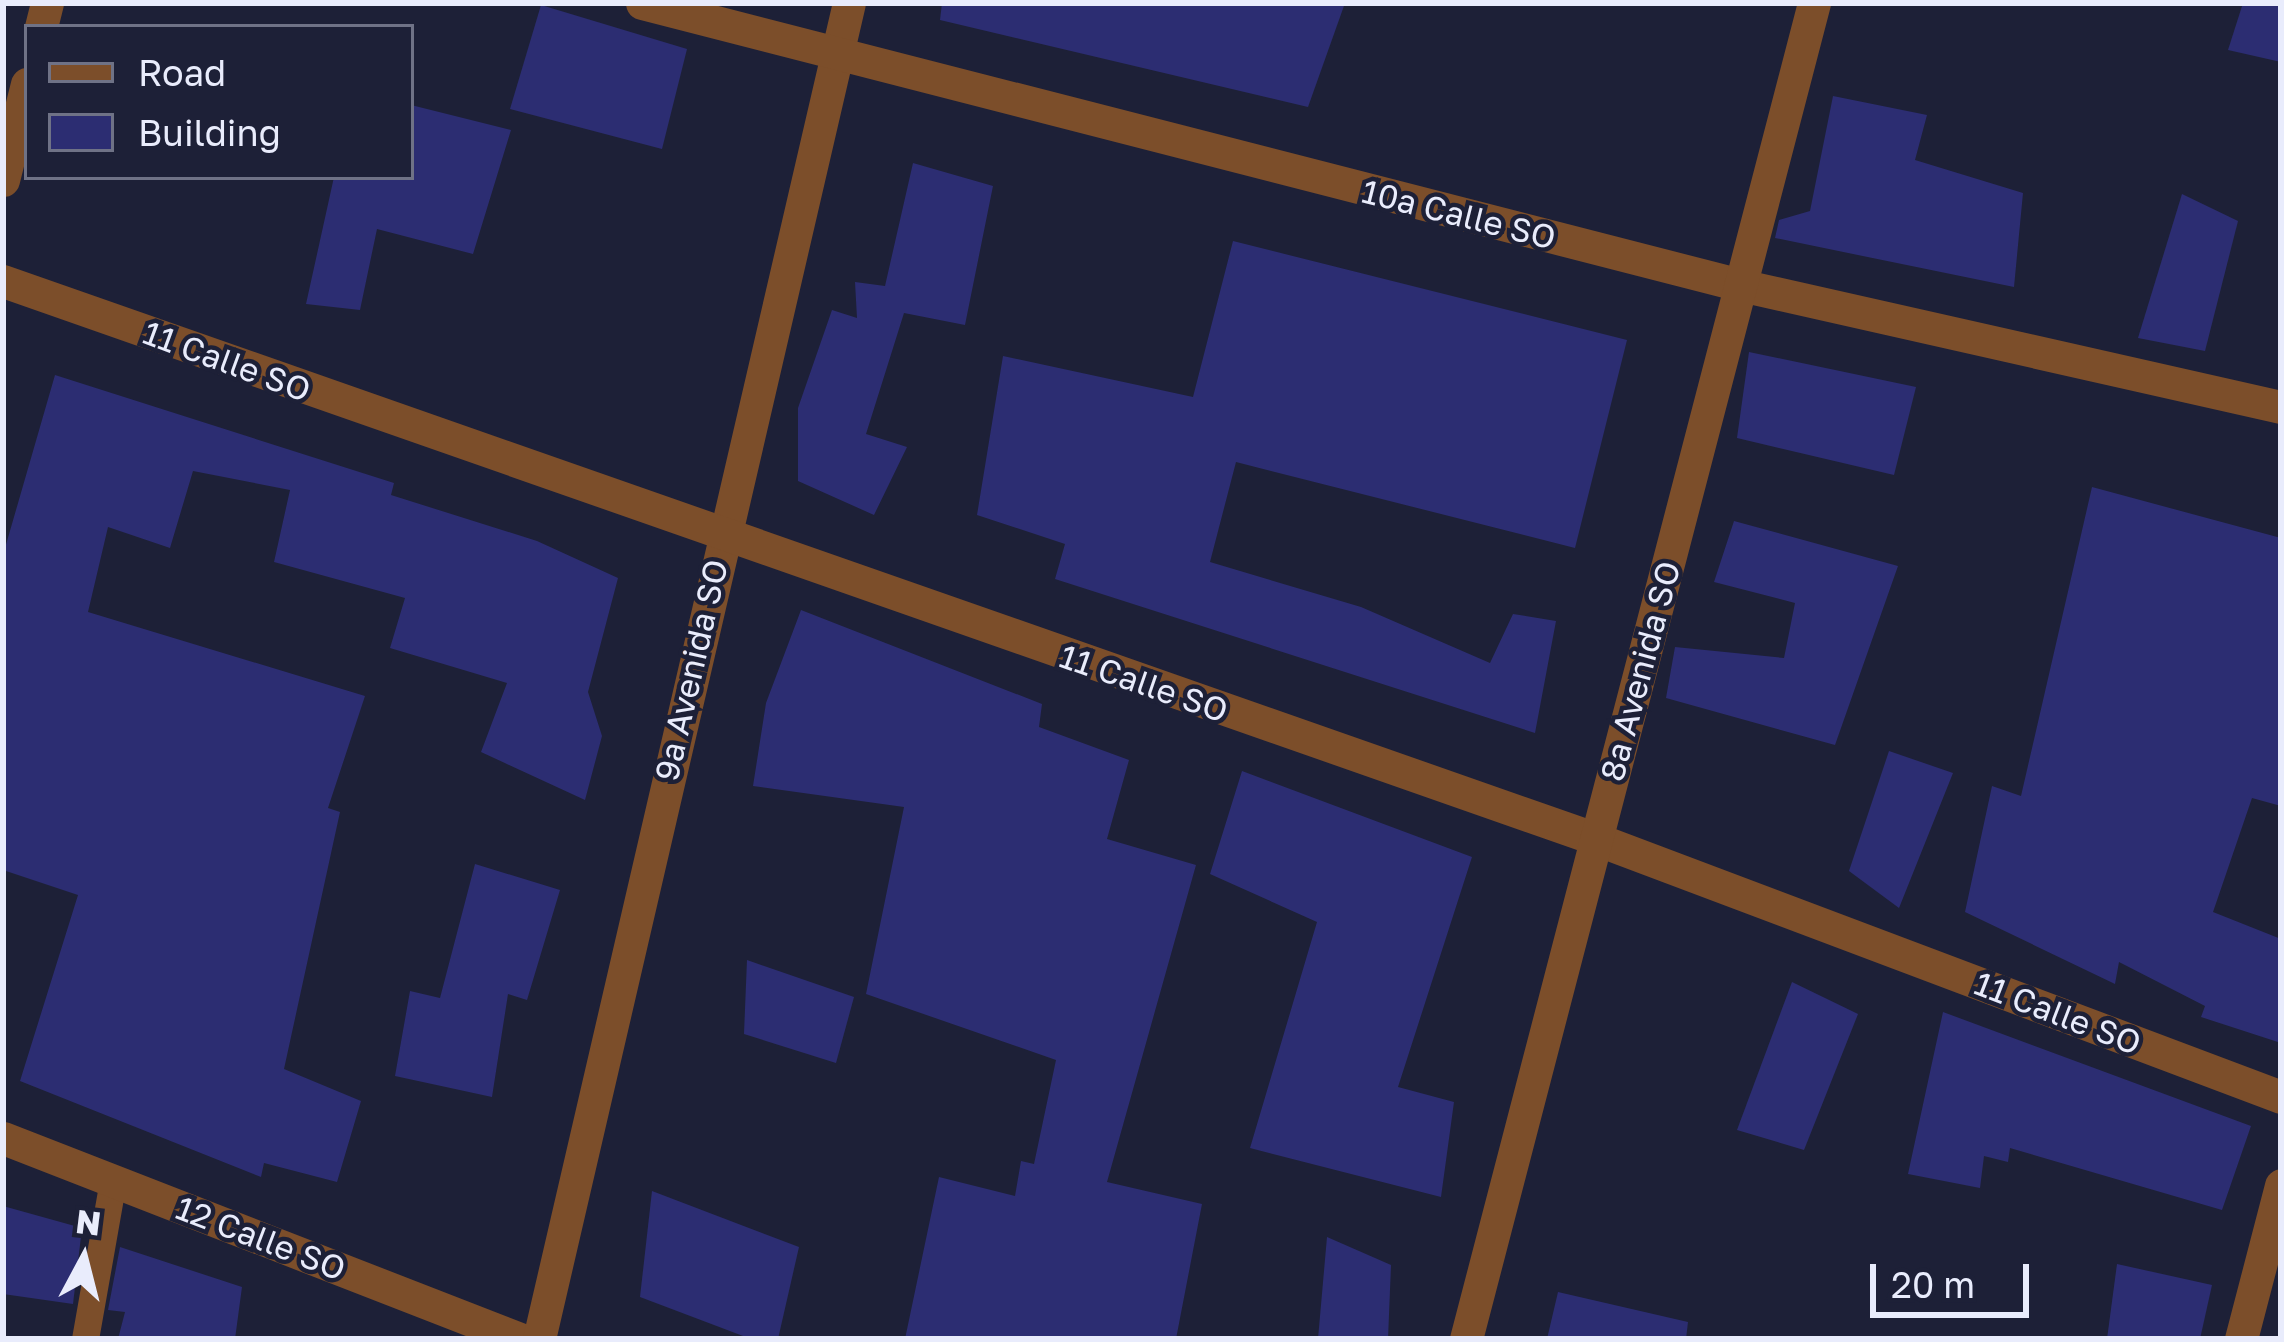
<!DOCTYPE html>
<html>
<head>
<meta charset="utf-8">
<style>
	body { margin:0 }
	#map { position:relative; width:2284px; height:1342px; overflow:hidden; background:#1d2037; font-family:"Golos Text",sans-serif }
	div>[style] { position:absolute }
	.building>* { inset:0; background:#2c2d72 }
	.service>* { height:27px; margin:-13.5px; padding:0 13.5px; transform-origin:13.5px; border-radius:13.5px; background:#7c4e2a }
	.minor>* { height:33px; margin:-16.5px; padding:0 16.5px; transform-origin:16.5px; border-radius:16.5px; background:#7c4e2a }
	.tertiary>* { height:33px; margin:-16.5px; padding:0 16.5px; transform-origin:16.5px; border-radius:16.5px; background:#7c4e2a }
	span { translate:-50% -50%; white-space:nowrap; text-align:center; line-height:1.15; -webkit-text-stroke:9px #1d2037; paint-order:stroke }
	.street-label { font-size:33px; color:#e9ecfc }
	.frame { position:absolute; inset:0; border:6px solid #e9ecfc; pointer-events:none }
	.legend { position:absolute; left:24px; top:24px; width:390px; height:156px; box-sizing:border-box; background:#1d2037; border:3px solid #6f7286; margin:0; padding:15px 21px; list-style:none; font-size:36px; color:#e9ecfc }
	.legend li { display:flex; align-items:center; gap:24px; height:60px }
	.legend b { width:60px; border:3px solid #6f7286 }
	.north { position:absolute; left:24px; top:1198px; width:120px; height:120px; -webkit-text-stroke:9px #1d2037; paint-order:stroke; rotate:7deg; font-size:33px; font-weight:700; line-height:48px; text-align:center; color:#e9ecfc }
	.north::after { content:''; display:block; margin:auto; width:42px; height:54px; background:#e9ecfc; clip-path:polygon(50% 0,100% 100%,50% 72%,0 100%) }
	.scale { position:absolute; left:1870px; top:1264px; width:159px; height:54px; box-sizing:border-box; border:6px solid #e9ecfc; border-top:0; padding-left:15px; font-size:36px; line-height:42px; white-space:nowrap; color:#e9ecfc; -webkit-text-stroke:9px #1d2037; paint-order:stroke }
</style>
</head>
<body>
<div id="map">
	<div class="building">
		<div style="clip-path:polygon(942px 3px,1345px 3px,1308px 107px,940px 20px)"></div>
		<div style="clip-path:polygon(2243px 3px,2281px 3px,2281px 62px,2228px 50px)"></div>
		<div style="clip-path:polygon(541px 5px,687px 49px,662px 149px,510px 109px)"></div>
		<div style="clip-path:polygon(1833px 96px,1927px 115px,1915px 160px,2023px 193px,2014px 287px,1775px 238px,1779px 220px,1810px 211px)"></div>
		<div style="clip-path:polygon(411px 105px,511px 130px,473px 254px,377px 229px,360px 310px,306px 304px,334px 177px,411px 177px)"></div>
		<div style="clip-path:polygon(913px 163px,993px 186px,965px 325px,904px 313px,866px 434px,907px 447px,874px 515px,798px 481px,798px 408px,832px 310px,857px 318px,855px 282px,885px 286px)"></div>
		<div style="clip-path:polygon(2182px 194px,2238px 221px,2205px 351px,2138px 338px)"></div>
		<div style="clip-path:polygon(1233px 241px,1627px 340px,1575px 548px,1236px 462px,1210px 562px,1361px 607px,1490px 663px,1513px 614px,1556px 621px,1535px 733px,1055px 579px,1065px 544px,977px 515px,1003px 356px,1193px 397px)"></div>
		<div style="clip-path:polygon(1749px 352px,1916px 387px,1894px 475px,1737px 438px)"></div>
		<div style="clip-path:polygon(55px 375px,394px 483px,391px 495px,537px 541px,618px 578px,588px 692px,602px 736px,585px 800px,481px 752px,507px 683px,390px 648px,405px 598px,274px 562px,290px 490px,193px 471px,170px 548px,108px 527px,88px 612px,365px 696px,328px 808px,340px 812px,284px 1069px,361px 1101px,337px 1182px,264px 1163px,261px 1177px,20px 1081px,78px 895px,3px 870px,3px 555px)"></div>
		<div style="clip-path:polygon(2092px 487px,2281px 538px,2281px 806px,2252px 798px,2213px 912px,2281px 939px,2281px 1043px,2201px 1017px,2205px 1006px,2119px 962px,2115px 984px,1965px 912px,1992px 786px,2021px 796px)"></div>
		<div style="clip-path:polygon(1734px 521px,1898px 566px,1835px 745px,1666px 698px,1675px 647px,1784px 658px,1795px 603px,1714px 582px)"></div>
		<div style="clip-path:polygon(801px 610px,1042px 704px,1039px 727px,1129px 760px,1107px 839px,1196px 865px,1107px 1182px,1202px 1204px,1176px 1339px,905px 1339px,939px 1177px,1015px 1196px,1021px 1161px,1034px 1164px,1056px 1060px,866px 994px,904px 807px,753px 786px,766px 703px)"></div>
		<div style="clip-path:polygon(1889px 751px,1953px 773px,1899px 908px,1849px 871px)"></div>
		<div style="clip-path:polygon(1242px 771px,1472px 857px,1398px 1087px,1454px 1102px,1441px 1197px,1250px 1148px,1317px 922px,1210px 874px)"></div>
		<div style="clip-path:polygon(475px 864px,560px 890px,527px 1000px,508px 994px,492px 1097px,395px 1076px,410px 991px,440px 998px)"></div>
		<div style="clip-path:polygon(747px 960px,854px 997px,836px 1063px,744px 1034px)"></div>
		<div style="clip-path:polygon(1792px 982px,1858px 1014px,1804px 1150px,1737px 1130px)"></div>
		<div style="clip-path:polygon(1943px 1012px,2251px 1126px,2222px 1210px,2010px 1148px,2008px 1162px,1984px 1156px,1980px 1188px,1908px 1174px)"></div>
		<div style="clip-path:polygon(652px 1191px,799px 1247px,778px 1339px,751px 1339px,640px 1297px)"></div>
		<div style="clip-path:polygon(3px 1206px,82px 1228px,73px 1304px,3px 1294px)"></div>
		<div style="clip-path:polygon(1327px 1237px,1391px 1265px,1388px 1339px,1318px 1339px)"></div>
		<div style="clip-path:polygon(120px 1247px,242px 1287px,235px 1339px,118px 1339px,125px 1312px,108px 1310px)"></div>
		<div style="clip-path:polygon(2117px 1264px,2212px 1285px,2200px 1339px,2107px 1339px)"></div>
		<div style="clip-path:polygon(1558px 1292px,1688px 1322px,1686px 1339px,1547px 1339px)"></div>
	</div>
	<div class="service">
		<div style="left:85px;top:1339px;width:161px;rotate:-80deg"></div>
	</div>
	<div class="minor">
		<div style="left:3px;top:1138px;width:555px;rotate:21.25deg"></div>
		<div style="left:539px;top:1339px;width:1371px;rotate:-76.94deg"></div>
	</div>
	<div class="tertiary">
		<div style="left:642px;top:3px;width:1134px;rotate:14.4deg"></div>
		<div style="left:1740px;top:285px;width:555px;rotate:12.71deg"></div>
		<div style="left:41px;top:27px;width:25px;rotate:-76deg"></div>
		<div style="left:3px;top:180px;width:99px;rotate:-76deg"></div>
		<div style="left:3px;top:281px;width:1688px;rotate:19.3deg"></div>
		<div style="left:1596px;top:839px;width:732px;rotate:20.64deg"></div>
		<div style="left:1466px;top:1339px;width:1381px;rotate:-75.4deg"></div>
		<div style="left:2241px;top:1339px;width:159px;rotate:-75.4deg"></div>
	</div>
	<div class="street-label">
		<span style="left:1459px;top:214px;rotate:14deg">10a Calle SO</span>
		<span style="left:227px;top:361px;rotate:20deg">11 Calle SO</span>
		<span style="left:691px;top:670px;rotate:-77deg">9a Avenida SO</span>
		<span style="left:1640px;top:671px;rotate:-75deg">8a Avenida SO</span>
		<span style="left:1144px;top:683px;rotate:19deg">11 Calle SO</span>
		<span style="left:2058px;top:1013px;rotate:21deg">11 Calle SO</span>
		<span style="left:261px;top:1238px;rotate:21deg">12 Calle SO</span>
	</div>
	<div class="frame"></div>
	<ul class="legend">
	<li><b style="height:15px;background:#7c4e2a"></b>Road</li>
	<li><b style="height:33px;background:#2c2d72"></b>Building</li>
	</ul>
	<div class="north">N</div>
	<div class="scale">20 m</div>
</div>
</body>
</html>
